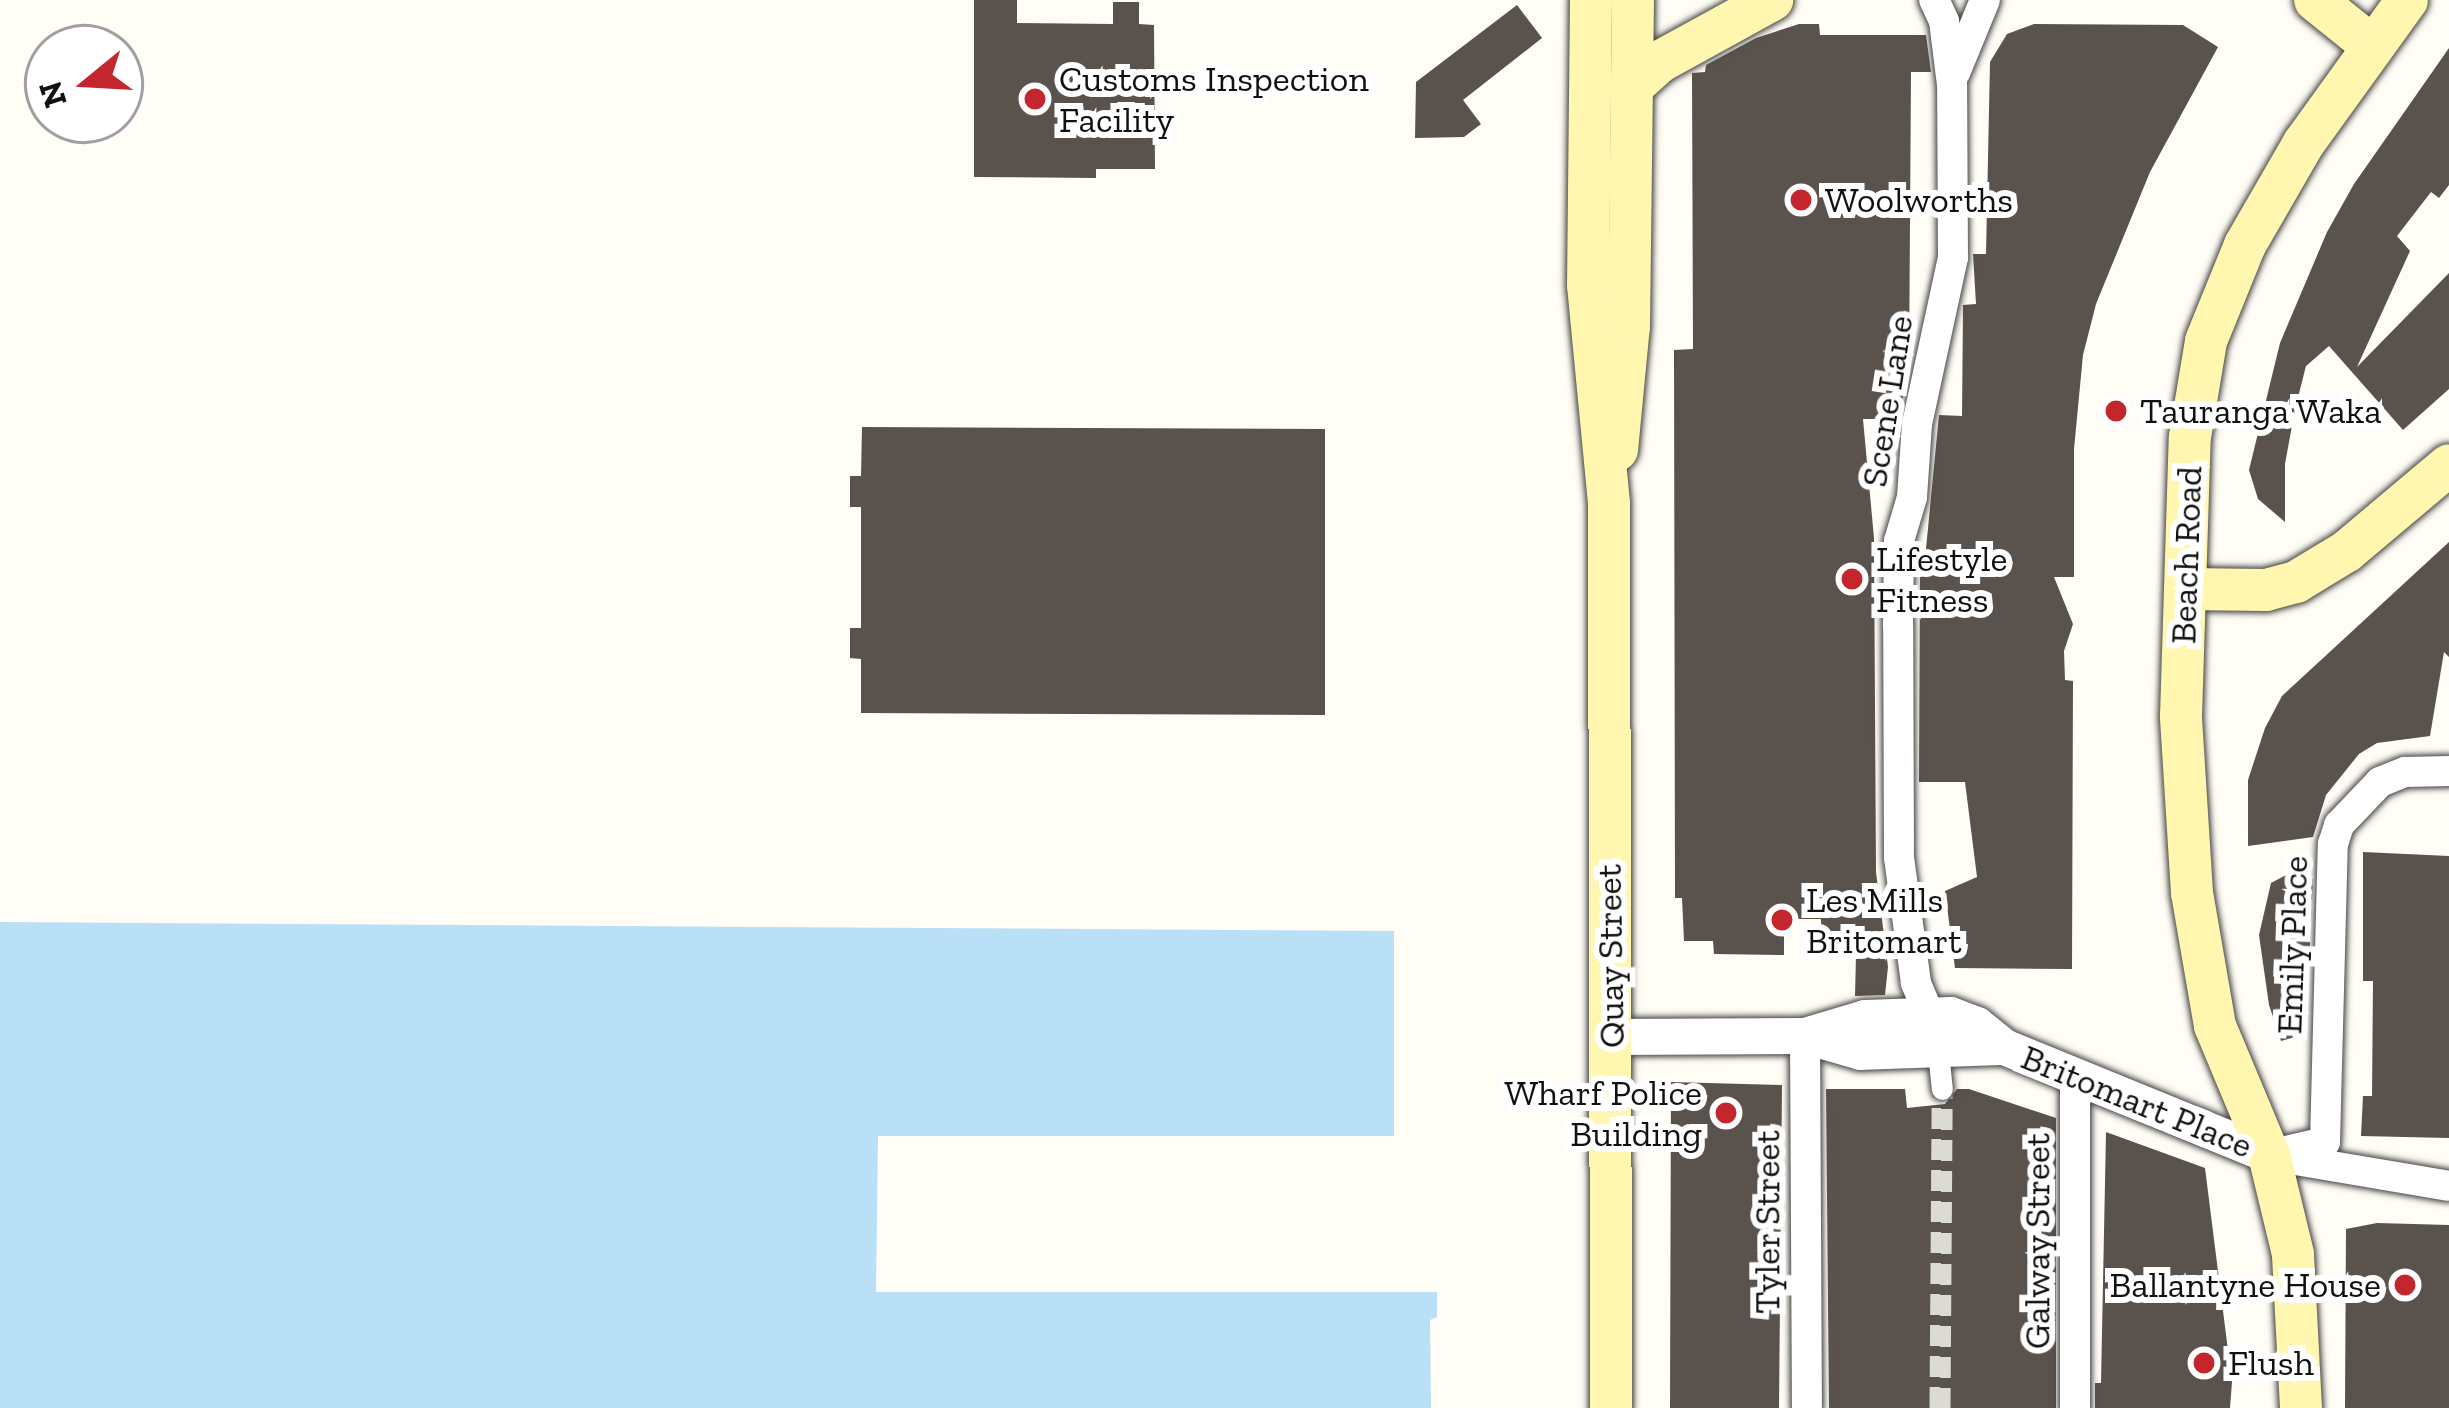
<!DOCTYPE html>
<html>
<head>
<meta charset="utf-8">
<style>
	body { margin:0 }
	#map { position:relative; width:2449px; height:1408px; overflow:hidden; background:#fffdf5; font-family:"Zilla Slab",serif }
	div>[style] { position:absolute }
	.water>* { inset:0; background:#b9e0f7 }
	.building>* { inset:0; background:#5a524d }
	.pedestrian-tunnel>* { height:21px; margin-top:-10.5px; transform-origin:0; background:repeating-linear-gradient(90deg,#dbdad3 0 21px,transparent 0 31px) }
	.roads { filter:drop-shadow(0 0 3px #444) drop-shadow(0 0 3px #444) }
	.pedestrian>* { height:21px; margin:-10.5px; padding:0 10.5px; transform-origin:10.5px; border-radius:10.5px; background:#fff }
	.minor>* { height:30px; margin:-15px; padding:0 15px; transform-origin:15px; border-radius:15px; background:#fff }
	.tertiary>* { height:36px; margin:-18px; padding:0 18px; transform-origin:18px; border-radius:18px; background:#fff }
	.secondary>* { height:42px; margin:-21px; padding:0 21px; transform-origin:21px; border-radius:21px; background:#fff6b0 }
	.dots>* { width:33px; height:33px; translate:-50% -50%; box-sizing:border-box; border:6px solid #fff; border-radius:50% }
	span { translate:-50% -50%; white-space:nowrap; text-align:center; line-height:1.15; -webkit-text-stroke:12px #fff; paint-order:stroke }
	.poi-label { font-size:36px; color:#111 }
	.left { translate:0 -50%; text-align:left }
	.right { translate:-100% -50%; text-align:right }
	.street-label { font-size:36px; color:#111 }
	.north { position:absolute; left:24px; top:24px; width:120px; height:120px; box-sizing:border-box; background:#fff; border:3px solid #a0a0a0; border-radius:50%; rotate:252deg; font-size:33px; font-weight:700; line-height:48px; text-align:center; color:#111 }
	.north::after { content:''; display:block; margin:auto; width:42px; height:54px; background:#c4262e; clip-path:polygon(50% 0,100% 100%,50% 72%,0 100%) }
</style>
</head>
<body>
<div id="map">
	<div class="water">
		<div style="clip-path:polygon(0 922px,1394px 931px,1394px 1136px,878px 1136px,876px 1292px,1437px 1292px,1437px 1317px,1430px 1320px,1431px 1408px,0 1408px)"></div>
	</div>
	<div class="building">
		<div style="clip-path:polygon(974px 0,1017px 0,1017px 23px,1113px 24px,1113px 2px,1139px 2px,1139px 24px,1154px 25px,1155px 169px,1096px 169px,1096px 178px,974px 177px)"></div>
		<div style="clip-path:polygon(1517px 5px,1542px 38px,1463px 100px,1481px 124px,1464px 137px,1415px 138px,1416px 82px)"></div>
		<div style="clip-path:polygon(1799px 24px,1819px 24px,1820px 35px,1926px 35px,1931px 72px,1911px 72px,1909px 371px,1898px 419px,1863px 419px,1874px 538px,1876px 872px,1888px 967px,1885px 995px,1855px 996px,1856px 956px,1822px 956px,1821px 919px,1784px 919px,1784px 955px,1714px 954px,1713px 941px,1684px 941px,1682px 898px,1675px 898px,1674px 350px,1693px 349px,1692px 73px,1705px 72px,1706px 65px,1756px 38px)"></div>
		<div style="clip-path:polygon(2034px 24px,2183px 25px,2218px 47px,2150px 172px,2096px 304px,2083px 355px,2074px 449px,2074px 577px,2054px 577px,2073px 624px,2064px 651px,2065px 680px,2073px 681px,2072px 969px,1955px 968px,1945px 891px,1977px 877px,1965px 782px,1919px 782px,1920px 560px,1925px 559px,1939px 415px,1962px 416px,1963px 305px,1976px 304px,1973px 254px,1986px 254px,1990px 62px,2007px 34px)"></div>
		<div style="clip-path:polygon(2449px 48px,2449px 185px,2439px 198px,2431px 192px,2397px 236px,2410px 251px,2357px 367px,2449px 273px,2449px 389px,2403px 430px,2329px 346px,2306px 366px,2295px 409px,2285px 464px,2285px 522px,2258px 499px,2249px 470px,2280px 343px,2327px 232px,2354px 184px)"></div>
		<div style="clip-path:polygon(862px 427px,1325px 429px,1325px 715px,861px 713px,861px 659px,850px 658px,850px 628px,861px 628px,861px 507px,850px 507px,850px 476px,861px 476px)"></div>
		<div style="clip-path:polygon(2449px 542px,2449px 657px,2444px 652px,2430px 736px,2377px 743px,2359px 754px,2326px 795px,2313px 837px,2248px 846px,2248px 780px,2265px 728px,2282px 696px)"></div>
		<div style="clip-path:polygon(2363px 852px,2449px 856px,2449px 1138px,2361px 1136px,2363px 1096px,2372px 1096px,2373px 981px,2363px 981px)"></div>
		<div style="clip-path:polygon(2292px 872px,2313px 879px,2306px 1034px,2281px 1041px,2269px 1005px,2259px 935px,2271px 883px)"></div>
		<div style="clip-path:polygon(1671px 1082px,1782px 1085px,1779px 1408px,1670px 1408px)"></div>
		<div style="clip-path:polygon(1826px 1089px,1905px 1089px,1907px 1108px,1945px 1104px,1957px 1089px,1969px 1089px,2056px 1118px,2056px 1408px,1829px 1408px)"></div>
		<div style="clip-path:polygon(2106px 1132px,2205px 1168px,2232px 1382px,2230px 1408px,2095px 1408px,2095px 1383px,2101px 1383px)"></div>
		<div style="clip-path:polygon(2377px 1223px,2449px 1225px,2449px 1408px,2345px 1408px,2346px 1229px)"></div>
	</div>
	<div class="pedestrian-tunnel">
		<div style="left:1940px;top:1408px;width:319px;rotate:-89.6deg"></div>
	</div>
	<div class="roads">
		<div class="pedestrian">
			<div style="left:1938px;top:1052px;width:37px;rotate:84deg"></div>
		</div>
		<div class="minor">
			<div style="left:1955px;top:73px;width:79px;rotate:-67.7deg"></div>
			<div style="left:1929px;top:1014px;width:34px;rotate:-113deg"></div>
			<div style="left:1916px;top:983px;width:126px;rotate:-97.7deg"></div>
			<div style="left:1899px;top:858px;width:232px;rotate:-90.2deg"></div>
			<div style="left:1898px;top:626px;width:85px;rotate:-89.3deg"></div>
			<div style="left:1899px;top:541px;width:46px;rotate:-73.5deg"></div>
			<div style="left:1912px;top:497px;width:73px;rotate:-86.1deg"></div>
			<div style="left:1917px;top:424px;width:170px;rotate:-77.8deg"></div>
			<div style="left:1953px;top:258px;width:173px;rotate:-90.3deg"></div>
			<div style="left:1952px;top:85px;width:64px;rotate:-97.1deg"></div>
			<div style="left:1944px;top:21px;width:23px;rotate:-115deg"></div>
			<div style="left:1805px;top:1036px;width:372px;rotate:89.7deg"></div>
			<div style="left:2075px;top:1075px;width:333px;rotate:90deg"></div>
			<div style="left:2269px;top:1155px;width:57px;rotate:-13.1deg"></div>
			<div style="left:2325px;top:1142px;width:298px;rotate:-88.5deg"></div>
			<div style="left:2333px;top:844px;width:20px;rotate:-72deg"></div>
			<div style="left:2339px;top:825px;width:59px;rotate:-46.4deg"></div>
			<div style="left:2380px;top:782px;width:27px;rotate:-22deg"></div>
			<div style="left:2405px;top:772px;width:44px;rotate:-1.3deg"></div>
			<div style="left:2290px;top:1159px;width:161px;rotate:9.6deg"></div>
		</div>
		<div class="tertiary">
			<div style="left:1805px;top:1036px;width:63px;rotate:-16.7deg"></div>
			<div style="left:1865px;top:1018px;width:86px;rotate:-2deg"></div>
			<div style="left:1951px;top:1015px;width:28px;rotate:21deg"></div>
			<div style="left:1977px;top:1025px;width:35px;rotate:39deg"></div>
			<div style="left:2004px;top:1047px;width:286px;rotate:22.2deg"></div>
			<div style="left:1611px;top:1037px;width:194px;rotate:-0.3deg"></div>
			<div style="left:1805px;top:1036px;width:58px;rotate:15.9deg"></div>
			<div style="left:1861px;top:1052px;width:143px;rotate:-2deg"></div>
		</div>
		<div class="secondary">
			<div style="left:1591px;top:0;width:285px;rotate:90.6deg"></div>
			<div style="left:1588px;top:285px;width:220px;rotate:84.5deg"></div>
			<div style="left:1609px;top:504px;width:904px;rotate:89.87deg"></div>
			<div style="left:2315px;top:0;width:72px;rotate:38.8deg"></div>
			<div style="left:1634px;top:85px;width:36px;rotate:-42deg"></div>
			<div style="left:1661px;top:61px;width:127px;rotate:-28.8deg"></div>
			<div style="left:1617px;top:450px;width:125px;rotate:-84.5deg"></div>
			<div style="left:1629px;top:326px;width:326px;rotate:-89.3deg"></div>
			<div style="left:2185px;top:589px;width:81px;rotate:0.7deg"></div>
			<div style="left:2266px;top:590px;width:31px;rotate:-15deg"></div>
			<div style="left:2296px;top:582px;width:60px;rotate:-31.3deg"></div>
			<div style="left:2347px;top:551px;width:133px;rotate:-40.1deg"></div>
			<div style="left:2301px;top:1408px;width:154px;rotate:-93deg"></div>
			<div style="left:2293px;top:1254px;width:102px;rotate:-103.6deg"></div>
			<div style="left:2269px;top:1155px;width:140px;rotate:-112.7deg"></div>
			<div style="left:2215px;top:1026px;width:135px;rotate:-99.8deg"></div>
			<div style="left:2192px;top:893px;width:177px;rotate:-93.6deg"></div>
			<div style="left:2181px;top:716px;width:279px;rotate:-88.2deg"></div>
			<div style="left:2190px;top:437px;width:97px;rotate:-80.5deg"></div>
			<div style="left:2206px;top:341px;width:104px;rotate:-67.9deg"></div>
			<div style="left:2245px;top:245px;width:118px;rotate:-60deg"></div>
			<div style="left:2304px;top:143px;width:176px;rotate:-54.2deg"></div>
		</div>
	</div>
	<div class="dots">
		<div style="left:1035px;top:99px;background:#c4262e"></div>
		<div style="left:1801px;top:200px;background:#c4262e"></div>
		<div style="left:2116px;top:411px;background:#c4262e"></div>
		<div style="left:1852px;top:579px;background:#c4262e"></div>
		<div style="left:1782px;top:920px;background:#c4262e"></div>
		<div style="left:1726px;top:1113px;background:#c4262e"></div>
		<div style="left:2405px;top:1285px;background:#c4262e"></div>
		<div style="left:2204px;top:1363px;background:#c4262e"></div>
	</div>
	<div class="poi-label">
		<span class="left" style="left:1059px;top:99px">Customs Inspection<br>Facility</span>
		<span class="left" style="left:1825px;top:200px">Woolworths</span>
		<span class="left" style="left:2140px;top:411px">Tauranga Waka</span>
		<span class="left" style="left:1876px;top:579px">Lifestyle<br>Fitness</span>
		<span class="left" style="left:1806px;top:920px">Les Mills<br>Britomart</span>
		<span class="right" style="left:1702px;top:1113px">Wharf Police<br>Building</span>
		<span class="right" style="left:2381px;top:1285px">Ballantyne House</span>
		<span class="left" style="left:2228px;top:1363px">Flush</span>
	</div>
	<div class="street-label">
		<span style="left:1887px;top:401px;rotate:-81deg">Scene Lane</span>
		<span style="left:2186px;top:555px;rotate:-88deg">Beach Road</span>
		<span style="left:2292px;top:945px;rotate:-88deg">Emily Place</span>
		<span style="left:1610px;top:956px;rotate:-91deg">Quay Street</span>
		<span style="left:2137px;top:1101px;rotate:22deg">Britomart Place</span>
		<span style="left:1767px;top:1222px;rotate:-90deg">Tyler Street</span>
		<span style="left:2037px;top:1241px;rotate:-90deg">Galway Street</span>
	</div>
	<div class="north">N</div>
</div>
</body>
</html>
